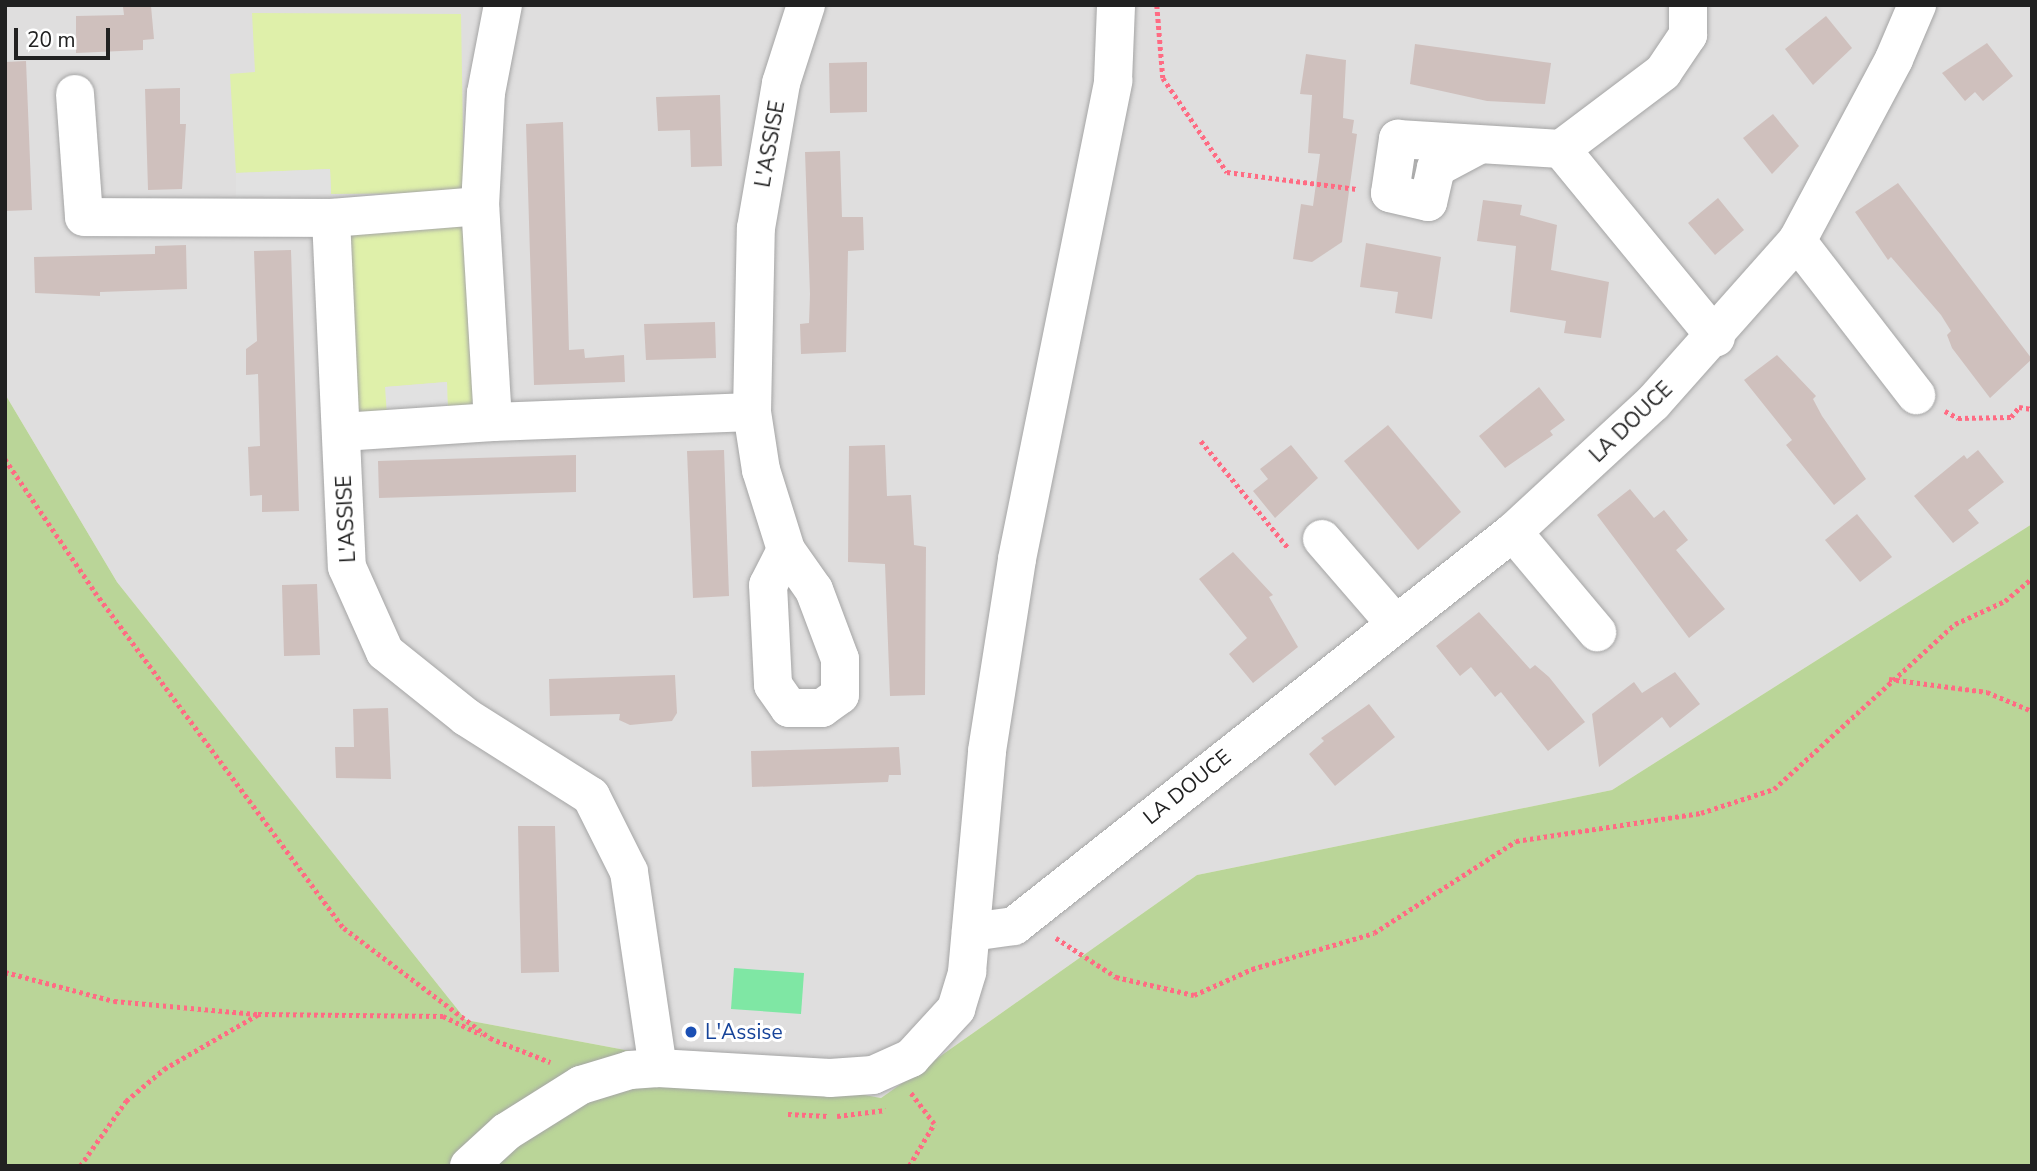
<!DOCTYPE html>
<html>
<head>
<meta charset="utf-8">
<style>
	body { margin:0 }
	#map { position:relative; width:2037px; height:1171px; overflow:hidden; background:#f2ece7; font-family:"Nunito Sans",sans-serif }
	div>[style] { position:absolute }
	.residential>* { inset:0; background:#dfdede }
	.grass>* { inset:0; background:#dff0aa }
	.forest>* { inset:0; background:#bad598 }
	.pitch>* { inset:0; background:#7fe7a4 }
	.parking>* { inset:0; background:#e1e1e1 }
	.building>* { inset:0; background:#cfc0bd }
	.path>* { height:4.5px; margin-top:-2.25px; transform-origin:0; background:repeating-linear-gradient(90deg,#ff6b83 0 3.5px,transparent 0 7px) }
	.roads { filter:drop-shadow(0 0 2px #a5a5a5) drop-shadow(0 0 2px #a5a5a5) }
	.minor>* { height:38px; margin:-19px; padding:0 19px; transform-origin:19px; border-radius:19px; background:#fff }
	.dots>* { width:19px; height:19px; translate:-50% -50%; box-sizing:border-box; border:4px solid #fff; border-radius:50% }
	span { translate:-50% -50%; white-space:nowrap; text-align:center; line-height:1.15; -webkit-text-stroke:6px #fff; paint-order:stroke }
	.street-label { font-size:21px; color:#212121 }
	.transit-label { font-size:21px; color:#164399 }
	.left { translate:0 -50%; text-align:left }
	.frame { position:absolute; inset:0; border:7px solid #212121; pointer-events:none }
	.scale { position:absolute; left:14px; top:28px; width:96px; height:32px; box-sizing:border-box; border:4px solid #212121; border-top:0; padding-left:9px; font-size:21px; line-height:24px; white-space:nowrap; color:#212121; -webkit-text-stroke:5px #fff; paint-order:stroke }
</style>
</head>
<body>
<div id="map">
	<div class="residential">
		<div style="clip-path:polygon(11px 5px,2032px 5px,2032px 524px,1612px 790px,1197px 875px,881px 1098px,466px 1020px,117px 582px,5px 394px,5px 8px)"></div>
	</div>
	<div class="grass">
		<div style="clip-path:polygon(252px 13px,461px 14px,464px 193px,331px 194px,330px 169px,236px 173px,230px 74px,255px 72px)"></div>
		<div style="clip-path:polygon(470px 224px,479px 412px,448px 413px,446px 382px,386px 387px,387px 414px,355px 414px,344px 232px)"></div>
	</div>
	<div class="forest">
		<div style="clip-path:polygon(5px 394px,117px 582px,466px 1020px,881px 1098px,1197px 875px,1612px 790px,2032px 524px,2032px 1166px,5px 1166px)"></div>
	</div>
	<div class="pitch">
		<div style="clip-path:polygon(734px 968px,804px 973px,801px 1014px,731px 1009px)"></div>
	</div>
	<div class="parking">
		<div style="clip-path:polygon(330px 169px,331px 194px,236px 197px,236px 173px)"></div>
		<div style="clip-path:polygon(447px 382px,448px 413px,387px 414px,385px 387px)"></div>
	</div>
	<div class="building">
		<div style="clip-path:polygon(151px 6px,154px 39px,143px 40px,143px 50px,76px 53px,76px 16px,124px 15px,123px 7px)"></div>
		<div style="clip-path:polygon(1826px 16px,1852px 48px,1813px 85px,1785px 49px)"></div>
		<div style="clip-path:polygon(1987px 43px,2013px 76px,1983px 101px,1975px 92px,1965px 101px,1942px 73px)"></div>
		<div style="clip-path:polygon(1415px 44px,1551px 63px,1545px 104px,1487px 101px,1410px 84px)"></div>
		<div style="clip-path:polygon(1306px 54px,1346px 60px,1343px 118px,1354px 120px,1352px 133px,1357px 134px,1342px 242px,1312px 262px,1293px 259px,1301px 204px,1313px 206px,1320px 154px,1308px 153px,1312px 95px,1300px 94px)"></div>
		<div style="clip-path:polygon(26px 61px,32px 210px,5px 211px,5px 62px)"></div>
		<div style="clip-path:polygon(867px 62px,867px 112px,830px 113px,829px 63px)"></div>
		<div style="clip-path:polygon(180px 88px,180px 124px,186px 124px,182px 189px,148px 190px,145px 89px)"></div>
		<div style="clip-path:polygon(720px 95px,722px 166px,691px 167px,690px 130px,658px 131px,656px 97px)"></div>
		<div style="clip-path:polygon(1773px 114px,1799px 146px,1772px 174px,1743px 138px)"></div>
		<div style="clip-path:polygon(563px 122px,569px 350px,584px 349px,585px 358px,624px 355px,625px 382px,534px 385px,526px 124px)"></div>
		<div style="clip-path:polygon(840px 151px,842px 217px,863px 217px,864px 250px,848px 251px,846px 352px,801px 354px,800px 324px,809px 323px,810px 294px,805px 152px)"></div>
		<div style="clip-path:polygon(1898px 183px,2032px 359px,1990px 398px,1952px 348px,1947px 335px,1951px 331px,1941px 315px,1891px 257px,1888px 260px,1855px 212px)"></div>
		<div style="clip-path:polygon(1718px 198px,1744px 230px,1715px 255px,1688px 223px)"></div>
		<div style="clip-path:polygon(1483px 200px,1522px 205px,1520px 215px,1557px 225px,1551px 270px,1609px 282px,1601px 338px,1564px 333px,1566px 321px,1510px 312px,1516px 246px,1477px 241px)"></div>
		<div style="clip-path:polygon(1366px 243px,1441px 257px,1432px 319px,1395px 313px,1398px 292px,1360px 287px)"></div>
		<div style="clip-path:polygon(186px 245px,187px 289px,100px 292px,100px 296px,35px 293px,34px 257px,155px 254px,155px 246px)"></div>
		<div style="clip-path:polygon(291px 250px,299px 511px,262px 512px,262px 495px,250px 496px,248px 447px,260px 446px,258px 374px,246px 375px,246px 349px,257px 341px,254px 251px)"></div>
		<div style="clip-path:polygon(715px 322px,716px 358px,646px 360px,644px 324px)"></div>
		<div style="clip-path:polygon(1777px 355px,1816px 396px,1813px 399px,1822px 416px,1866px 479px,1834px 505px,1786px 445px,1792px 440px,1744px 380px)"></div>
		<div style="clip-path:polygon(1539px 387px,1565px 420px,1550px 431px,1553px 435px,1505px 468px,1479px 436px)"></div>
		<div style="clip-path:polygon(1388px 425px,1461px 512px,1418px 550px,1344px 461px)"></div>
		<div style="clip-path:polygon(885px 445px,887px 496px,911px 495px,914px 545px,926px 547px,925px 695px,890px 696px,885px 564px,848px 562px,849px 446px)"></div>
		<div style="clip-path:polygon(1291px 445px,1318px 478px,1275px 518px,1253px 491px,1268px 479px,1260px 469px)"></div>
		<div style="clip-path:polygon(724px 450px,729px 596px,693px 598px,687px 451px)"></div>
		<div style="clip-path:polygon(1978px 450px,2004px 482px,1968px 510px,1979px 523px,1953px 543px,1914px 496px,1964px 455px,1967px 459px)"></div>
		<div style="clip-path:polygon(576px 455px,576px 492px,379px 498px,378px 461px)"></div>
		<div style="clip-path:polygon(1630px 489px,1654px 518px,1664px 510px,1688px 540px,1676px 550px,1725px 609px,1689px 638px,1597px 515px)"></div>
		<div style="clip-path:polygon(1857px 514px,1892px 557px,1860px 582px,1825px 540px)"></div>
		<div style="clip-path:polygon(1233px 552px,1273px 595px,1269px 597px,1298px 647px,1253px 683px,1229px 654px,1247px 638px,1199px 579px)"></div>
		<div style="clip-path:polygon(317px 584px,320px 655px,284px 656px,282px 585px)"></div>
		<div style="clip-path:polygon(1479px 612px,1530px 669px,1535px 665px,1549px 677px,1585px 722px,1548px 751px,1501px 692px,1495px 697px,1471px 667px,1460px 676px,1436px 646px)"></div>
		<div style="clip-path:polygon(1675px 672px,1700px 704px,1670px 728px,1662px 717px,1599px 767px,1592px 714px,1634px 682px,1642px 693px)"></div>
		<div style="clip-path:polygon(675px 675px,677px 713px,672px 721px,630px 725px,619px 720px,620px 714px,550px 716px,549px 679px)"></div>
		<div style="clip-path:polygon(1369px 704px,1395px 737px,1335px 786px,1309px 754px,1324px 741px,1321px 738px)"></div>
		<div style="clip-path:polygon(388px 708px,391px 779px,336px 778px,335px 747px,354px 747px,353px 709px)"></div>
		<div style="clip-path:polygon(899px 747px,901px 775px,889px 775px,888px 782px,752px 787px,751px 751px)"></div>
		<div style="clip-path:polygon(518px 826px,555px 826px,559px 972px,521px 973px)"></div>
	</div>
	<div class="path">
		<div style="left:1157px;top:5px;width:73px;rotate:85.3deg"></div>
		<div style="left:1163px;top:78px;width:114px;rotate:55.8deg"></div>
		<div style="left:1227px;top:172px;width:131px;rotate:7.5deg"></div>
		<div style="left:1945px;top:411px;width:15px;rotate:28deg"></div>
		<div style="left:1958px;top:418px;width:53px;rotate:-1.1deg"></div>
		<div style="left:2011px;top:417px;width:13px;rotate:-51deg"></div>
		<div style="left:2019px;top:407px;width:13px;rotate:9deg"></div>
		<div style="left:1201px;top:441px;width:139px;rotate:50.8deg"></div>
		<div style="left:5px;top:459px;width:161px;rotate:55.9deg"></div>
		<div style="left:95px;top:592px;width:418px;rotate:53.5deg"></div>
		<div style="left:344px;top:928px;width:183px;rotate:37deg"></div>
		<div style="left:1889px;top:679px;width:99px;rotate:7.6deg"></div>
		<div style="left:1987px;top:692px;width:49px;rotate:22.9deg"></div>
		<div style="left:1056px;top:938px;width:72px;rotate:33deg"></div>
		<div style="left:1116px;top:977px;width:80px;rotate:13deg"></div>
		<div style="left:1194px;top:995px;width:64px;rotate:-24.1deg"></div>
		<div style="left:1252px;top:969px;width:127px;rotate:-16.4deg"></div>
		<div style="left:1374px;top:933px;width:169px;rotate:-32.9deg"></div>
		<div style="left:1516px;top:841px;width:187px;rotate:-8.6deg"></div>
		<div style="left:1701px;top:813px;width:77px;rotate:-18.2deg"></div>
		<div style="left:1774px;top:789px;width:245px;rotate:-42.4deg"></div>
		<div style="left:1955px;top:624px;width:55px;rotate:-24.7deg"></div>
		<div style="left:2005px;top:601px;width:35px;rotate:-40deg"></div>
		<div style="left:5px;top:972px;width:113px;rotate:14.9deg"></div>
		<div style="left:114px;top:1001px;width:145px;rotate:5.2deg"></div>
		<div style="left:258px;top:1014px;width:185px;rotate:0.6deg"></div>
		<div style="left:443px;top:1016px;width:43px;rotate:26deg"></div>
		<div style="left:490px;top:1038px;width:65px;rotate:21.8deg"></div>
		<div style="left:788px;top:1114px;width:40px;rotate:2.9deg"></div>
		<div style="left:837px;top:1116px;width:49px;rotate:-7deg"></div>
		<div style="left:80px;top:1166px;width:80px;rotate:-54.7deg"></div>
		<div style="left:126px;top:1101px;width:50px;rotate:-40.1deg"></div>
		<div style="left:164px;top:1069px;width:108px;rotate:-30.1deg"></div>
		<div style="left:909px;top:1166px;width:49px;rotate:-59.2deg"></div>
		<div style="left:934px;top:1124px;width:39px;rotate:-127deg"></div>
	</div>
	<div class="roads">
		<div class="minor">
			<div style="left:75px;top:94px;width:123px;rotate:85.8deg"></div>
			<div style="left:84px;top:217px;width:247px;rotate:0.2deg"></div>
			<div style="left:1479px;top:145px;width:49px;rotate:151.9deg"></div>
			<div style="left:1436px;top:168px;width:35px;rotate:103deg"></div>
			<div style="left:1428px;top:202px;width:39px;rotate:-167deg"></div>
			<div style="left:1390px;top:193px;width:55px;rotate:-81.6deg"></div>
			<div style="left:1398px;top:139px;width:163px;rotate:3.5deg"></div>
			<div style="left:1561px;top:149px;width:244px;rotate:50.6deg"></div>
			<div style="left:1561px;top:149px;width:128px;rotate:-37deg"></div>
			<div style="left:1663px;top:72px;width:45px;rotate:-56deg"></div>
			<div style="left:1688px;top:35px;width:30px;rotate:-90deg"></div>
			<div style="left:480px;top:206px;width:113px;rotate:-87deg"></div>
			<div style="left:486px;top:93px;width:90px;rotate:-79.1deg"></div>
			<div style="left:1797px;top:241px;width:195px;rotate:52.3deg"></div>
			<div style="left:752px;top:412px;width:184px;rotate:-88.8deg"></div>
			<div style="left:756px;top:228px;width:147px;rotate:-80.2deg"></div>
			<div style="left:781px;top:83px;width:82px;rotate:-72.2deg"></div>
			<div style="left:493px;top:422px;width:259px;rotate:-2.2deg"></div>
			<div style="left:752px;top:412px;width:59px;rotate:81.2deg"></div>
			<div style="left:761px;top:470px;width:84px;rotate:72.6deg"></div>
			<div style="left:786px;top:550px;width:39px;rotate:117deg"></div>
			<div style="left:768px;top:585px;width:100px;rotate:87.1deg"></div>
			<div style="left:773px;top:685px;width:28px;rotate:55deg"></div>
			<div style="left:789px;top:708px;width:33px"></div>
			<div style="left:822px;top:708px;width:22px;rotate:-36deg"></div>
			<div style="left:840px;top:695px;width:36px;rotate:-90deg"></div>
			<div style="left:840px;top:659px;width:74px;rotate:-110.6deg"></div>
			<div style="left:814px;top:590px;width:49px;rotate:-125deg"></div>
			<div style="left:342px;top:432px;width:151px;rotate:-3.8deg"></div>
			<div style="left:493px;top:422px;width:216px;rotate:-93.4deg"></div>
			<div style="left:480px;top:206px;width:149px;rotate:175.4deg"></div>
			<div style="left:331px;top:218px;width:349px;rotate:87.4deg"></div>
			<div style="left:347px;top:567px;width:93px;rotate:65.9deg"></div>
			<div style="left:385px;top:652px;width:104px;rotate:38.7deg"></div>
			<div style="left:466px;top:717px;width:148px;rotate:32.3deg"></div>
			<div style="left:591px;top:796px;width:85px;rotate:63.4deg"></div>
			<div style="left:629px;top:872px;width:198px;rotate:81.6deg"></div>
			<div style="left:1513px;top:532px;width:131px;rotate:50deg"></div>
			<div style="left:1322px;top:539px;width:110px;rotate:49.1deg"></div>
			<div style="left:971px;top:932px;width:43px;rotate:-7.9deg"></div>
			<div style="left:1014px;top:926px;width:636px;rotate:-38.29deg"></div>
			<div style="left:1513px;top:532px;width:190px;rotate:-42.7deg"></div>
			<div style="left:1653px;top:403px;width:217px;rotate:-48.4deg"></div>
			<div style="left:1797px;top:241px;width:206px;rotate:-61.9deg"></div>
			<div style="left:1894px;top:59px;width:59px;rotate:-66.9deg"></div>
			<div style="left:469px;top:1166px;width:50px;rotate:-42.6deg"></div>
			<div style="left:506px;top:1132px;width:89px;rotate:-32.1deg"></div>
			<div style="left:581px;top:1085px;width:51px;rotate:-17deg"></div>
			<div style="left:630px;top:1070px;width:28px;rotate:-4deg"></div>
			<div style="left:658px;top:1068px;width:172px;rotate:3.3deg"></div>
			<div style="left:830px;top:1078px;width:43px;rotate:-4deg"></div>
			<div style="left:873px;top:1075px;width:42px;rotate:-24.1deg"></div>
			<div style="left:911px;top:1058px;width:67px;rotate:-47.4deg"></div>
			<div style="left:956px;top:1009px;width:39px;rotate:-73deg"></div>
			<div style="left:967px;top:972px;width:222px;rotate:-84.8deg"></div>
			<div style="left:987px;top:751px;width:194px;rotate:-81.1deg"></div>
			<div style="left:1017px;top:559px;width:488px;rotate:-78.6deg"></div>
			<div style="left:1113px;top:81px;width:76px;rotate:-87.7deg"></div>
		</div>
	</div>
	<div class="dots">
		<div style="left:691px;top:1032px;background:#1a4fb4"></div>
	</div>
	<div class="street-label">
		<span style="left:770px;top:144px;rotate:-80deg">L'ASSISE</span>
		<span style="left:1631px;top:422px;rotate:-44deg">LA DOUCE</span>
		<span style="left:346px;top:519px;rotate:-93deg">L'ASSISE</span>
		<span style="left:1187px;top:787px;rotate:-39deg">LA DOUCE</span>
	</div>
	<div class="transit-label">
		<span class="left" style="left:705px;top:1032px">L'Assise</span>
	</div>
	<div class="frame"></div>
	<div class="scale">20 m</div>
</div>
</body>
</html>
